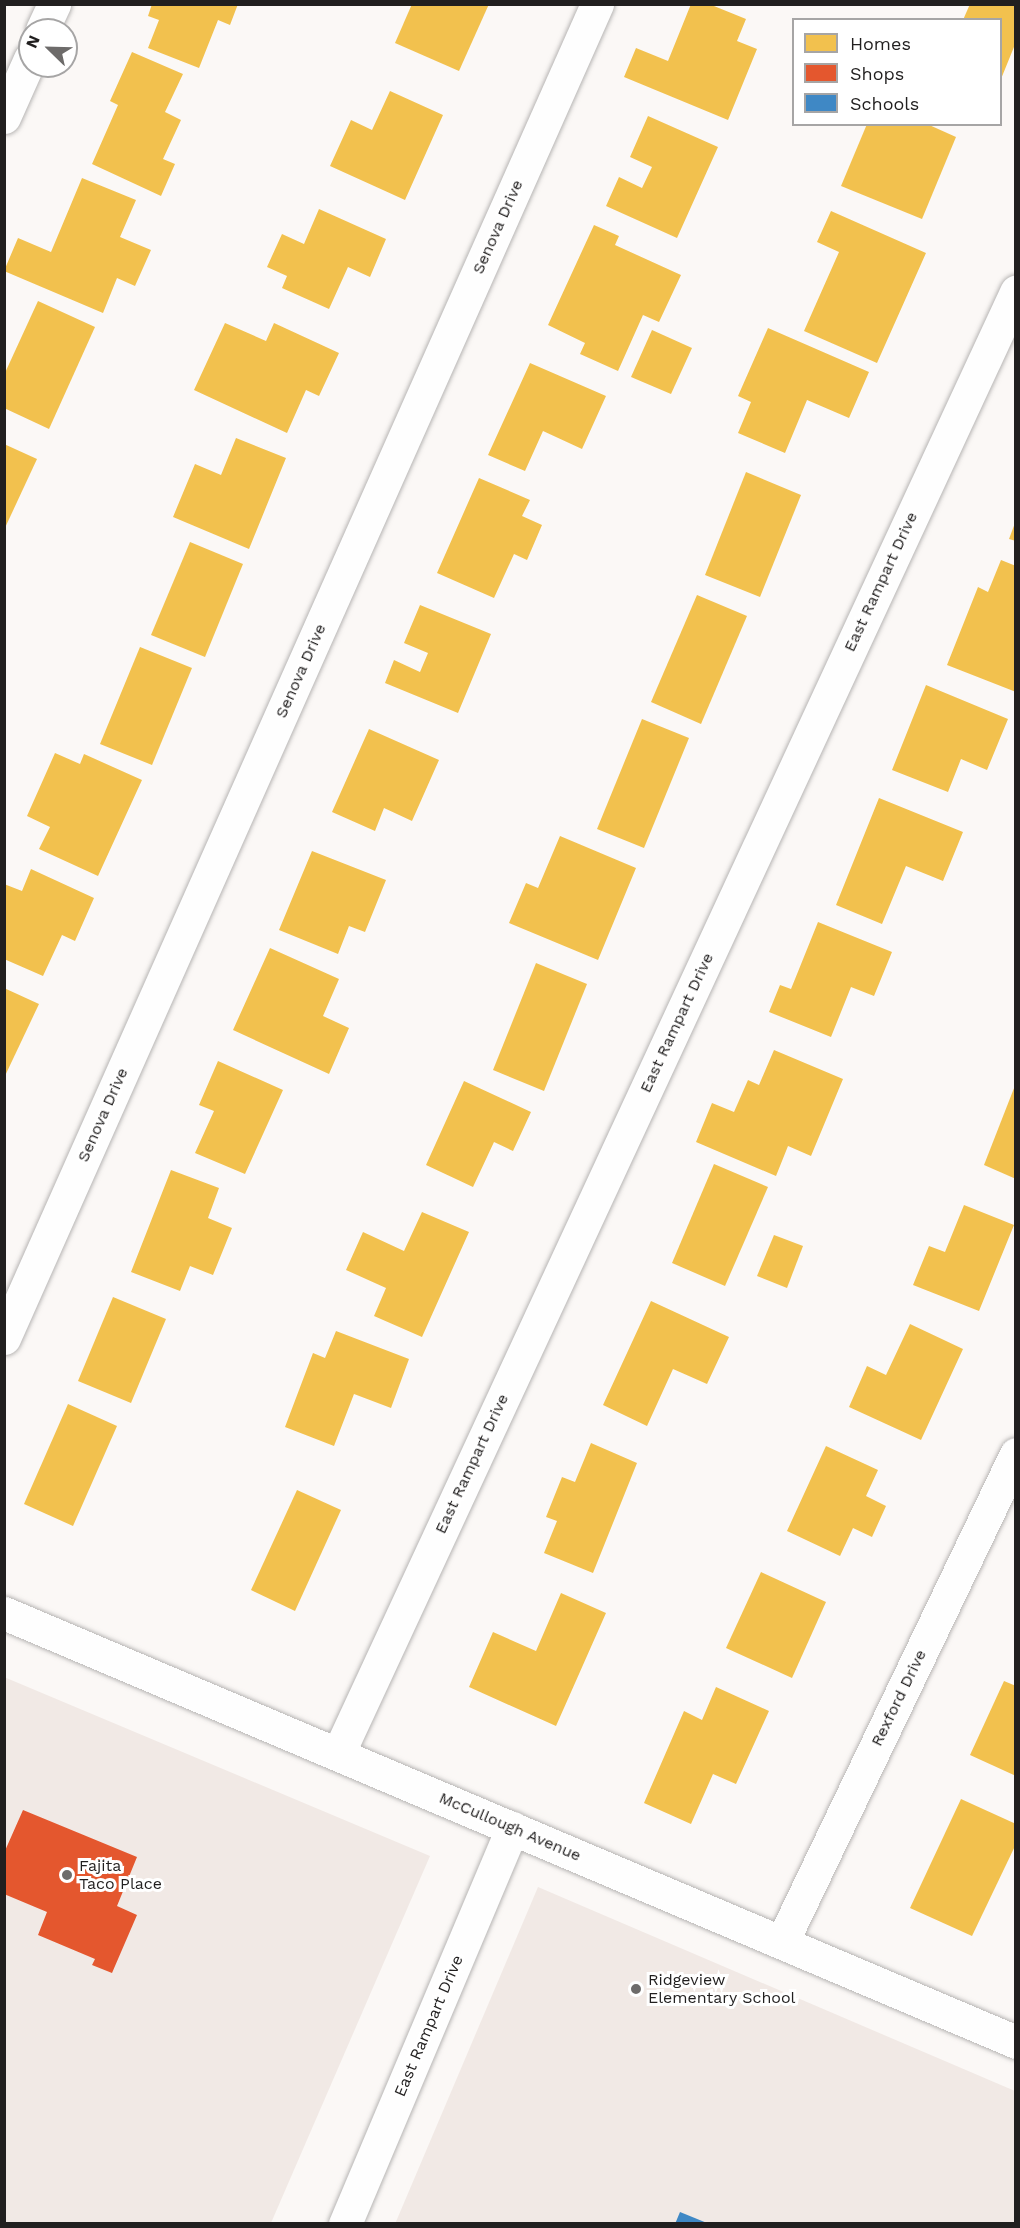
<!DOCTYPE html>
<html>
<head>
<meta charset="utf-8">
<style>
	body { margin:0 }
	#map { position:relative; width:1020px; height:2228px; overflow:hidden; background:#fbf8f6; font-family:"Work Sans",sans-serif }
	div>[style] { position:absolute }
	.built>* { inset:0; background:#f1e9e5 }
	.homes>* { inset:0; background:#f2c14e }
	.shops>* { inset:0; background:#e4572e }
	.schools>* { inset:0; background:#3f88c5 }
	.roads { filter:drop-shadow(0 0 2px #b7b5b4) drop-shadow(0 0 2px #b7b5b4) }
	.minor>* { height:33px; margin:-16.5px; padding:0 16.5px; transform-origin:16.5px; border-radius:16.5px; background:#fefefe }
	.major>* { height:33px; margin:-16.5px; padding:0 16.5px; transform-origin:16.5px; border-radius:16.5px; background:#fefefe }
	.dots>* { width:16px; height:16px; translate:-50% -50%; box-sizing:border-box; border:3px solid #fff; border-radius:50% }
	span { translate:-50% -50%; white-space:nowrap; text-align:center; line-height:1.15; -webkit-text-stroke:6px #fff; paint-order:stroke }
	.street-label { font-size:16px; color:#211f1f }
	.poi-label { font-size:16px; color:#211f1f }
	.left { translate:0 -50%; text-align:left }
	.frame { position:absolute; inset:0; border:6px solid #211f1f; pointer-events:none }
	.legend { position:absolute; left:792px; top:18px; width:210px; height:108px; box-sizing:border-box; background:#fff; border:2px solid #a6a5a5; margin:0; padding:8px 10px; list-style:none; font-size:18px; color:#211f1f }
	.legend li { display:flex; align-items:center; gap:12px; height:30px }
	.legend b { width:30px; border:2px solid #a6a5a5 }
	.north { position:absolute; left:18px; top:18px; width:60px; height:60px; box-sizing:border-box; background:#fff; border:2px solid #a6a5a5; border-radius:50%; rotate:293deg; font-size:16px; font-weight:700; line-height:24px; text-align:center; color:#211f1f }
	.north::after { content:''; display:block; margin:auto; width:21px; height:27px; background:#6d6b6a; clip-path:polygon(50% 0,100% 100%,50% 72%,0 100%) }
</style>
</head>
<body>
<div id="map">
	<div class="built">
		<div style="clip-path:polygon(4px 1677px,430px 1856px,271px 2223px,5px 2223px)"></div>
		<div style="clip-path:polygon(538px 1887px,1015px 2091px,1015px 2223px,395px 2224px)"></div>
	</div>
	<div class="homes">
		<div style="clip-path:polygon(152px 4px,238px 4px,230px 25px,218px 20px,199px 68px,148px 48px,159px 20px,148px 16px)"></div>
		<div style="clip-path:polygon(412px 4px,489px 4px,459px 71px,395px 43px)"></div>
		<div style="clip-path:polygon(691px 4px,709px 4px,746px 19px,737px 41px,757px 49px,728px 120px,624px 77px,636px 48px,668px 61px)"></div>
		<div style="clip-path:polygon(970px 4px,1016px 4px,1016px 42px,1001px 79px,1000px 20px,963px 20px)"></div>
		<div style="clip-path:polygon(132px 52px,183px 74px,165px 112px,181px 120px,163px 159px,175px 164px,161px 196px,92px 164px,118px 105px,110px 101px)"></div>
		<div style="clip-path:polygon(390px 91px,443px 115px,405px 200px,330px 166px,351px 120px,372px 130px)"></div>
		<div style="clip-path:polygon(648px 116px,718px 147px,677px 238px,606px 206px,619px 177px,642px 188px,652px 167px,630px 157px)"></div>
		<div style="clip-path:polygon(867px 124px,927px 124px,956px 137px,922px 219px,841px 186px)"></div>
		<div style="clip-path:polygon(82px 178px,136px 200px,120px 237px,151px 250px,135px 286px,117px 278px,103px 313px,4px 271px,18px 238px,51px 252px)"></div>
		<div style="clip-path:polygon(319px 209px,386px 239px,370px 277px,348px 267px,329px 309px,282px 288px,287px 276px,267px 267px,282px 234px,304px 244px)"></div>
		<div style="clip-path:polygon(831px 211px,926px 253px,877px 363px,804px 331px,839px 252px,817px 242px)"></div>
		<div style="clip-path:polygon(594px 225px,619px 236px,615px 245px,681px 275px,659px 322px,643px 315px,618px 371px,580px 354px,585px 343px,548px 325px)"></div>
		<div style="clip-path:polygon(38px 301px,95px 327px,49px 429px,4px 408px,4px 375px)"></div>
		<div style="clip-path:polygon(225px 323px,266px 341px,274px 323px,339px 353px,319px 396px,306px 390px,287px 433px,194px 390px)"></div>
		<div style="clip-path:polygon(768px 328px,869px 372px,849px 418px,807px 400px,785px 453px,738px 433px,751px 402px,738px 396px)"></div>
		<div style="clip-path:polygon(652px 330px,692px 348px,671px 394px,631px 377px)"></div>
		<div style="clip-path:polygon(530px 363px,606px 396px,582px 449px,543px 431px,525px 471px,488px 455px)"></div>
		<div style="clip-path:polygon(236px 438px,286px 458px,249px 549px,173px 517px,195px 464px,221px 475px)"></div>
		<div style="clip-path:polygon(4px 444px,37px 459px,4px 530px)"></div>
		<div style="clip-path:polygon(746px 472px,801px 495px,760px 597px,705px 575px)"></div>
		<div style="clip-path:polygon(479px 478px,530px 500px,522px 516px,542px 525px,527px 560px,514px 554px,494px 598px,437px 573px)"></div>
		<div style="clip-path:polygon(1015px 523px,1016px 523px,1016px 541px,1009px 539px)"></div>
		<div style="clip-path:polygon(190px 542px,243px 564px,205px 657px,151px 635px)"></div>
		<div style="clip-path:polygon(1001px 560px,1016px 566px,1016px 692px,947px 665px,978px 587px,988px 592px)"></div>
		<div style="clip-path:polygon(697px 595px,747px 616px,701px 724px,651px 702px)"></div>
		<div style="clip-path:polygon(420px 605px,491px 634px,458px 713px,385px 683px,394px 660px,420px 672px,428px 653px,404px 643px)"></div>
		<div style="clip-path:polygon(140px 647px,192px 668px,152px 765px,100px 744px)"></div>
		<div style="clip-path:polygon(926px 685px,1008px 719px,987px 770px,961px 759px,948px 792px,892px 770px)"></div>
		<div style="clip-path:polygon(642px 719px,689px 738px,644px 848px,597px 829px)"></div>
		<div style="clip-path:polygon(369px 729px,439px 760px,412px 821px,384px 808px,375px 831px,332px 812px)"></div>
		<div style="clip-path:polygon(55px 753px,80px 764px,84px 754px,142px 780px,98px 876px,39px 849px,50px 827px,27px 816px)"></div>
		<div style="clip-path:polygon(879px 798px,963px 832px,943px 881px,906px 866px,882px 924px,836px 905px)"></div>
		<div style="clip-path:polygon(560px 836px,636px 868px,598px 960px,509px 923px,526px 883px,538px 888px)"></div>
		<div style="clip-path:polygon(312px 851px,386px 880px,365px 932px,349px 926px,338px 954px,279px 930px)"></div>
		<div style="clip-path:polygon(31px 869px,94px 898px,75px 941px,62px 935px,43px 976px,4px 959px,4px 884px,22px 891px)"></div>
		<div style="clip-path:polygon(818px 922px,892px 952px,874px 996px,851px 987px,831px 1037px,769px 1012px,780px 985px,791px 989px)"></div>
		<div style="clip-path:polygon(270px 948px,339px 979px,323px 1016px,349px 1028px,329px 1074px,233px 1030px)"></div>
		<div style="clip-path:polygon(536px 963px,587px 984px,544px 1091px,493px 1070px)"></div>
		<div style="clip-path:polygon(4px 988px,39px 1004px,4px 1078px)"></div>
		<div style="clip-path:polygon(774px 1050px,843px 1079px,811px 1156px,788px 1146px,776px 1176px,696px 1142px,712px 1103px,734px 1112px,748px 1080px,759px 1085px)"></div>
		<div style="clip-path:polygon(218px 1061px,283px 1090px,245px 1174px,195px 1153px,214px 1111px,199px 1105px)"></div>
		<div style="clip-path:polygon(464px 1081px,531px 1112px,513px 1151px,494px 1142px,473px 1187px,426px 1165px)"></div>
		<div style="clip-path:polygon(1016px 1083px,1016px 1179px,984px 1165px)"></div>
		<div style="clip-path:polygon(714px 1164px,768px 1187px,725px 1286px,672px 1263px)"></div>
		<div style="clip-path:polygon(171px 1170px,219px 1188px,208px 1218px,232px 1228px,213px 1275px,190px 1266px,180px 1291px,131px 1272px)"></div>
		<div style="clip-path:polygon(964px 1205px,1014px 1225px,979px 1311px,913px 1285px,929px 1246px,945px 1252px)"></div>
		<div style="clip-path:polygon(422px 1212px,469px 1232px,422px 1337px,374px 1316px,386px 1288px,346px 1270px,363px 1232px,404px 1251px)"></div>
		<div style="clip-path:polygon(774px 1235px,803px 1246px,787px 1288px,757px 1276px)"></div>
		<div style="clip-path:polygon(113px 1297px,166px 1319px,131px 1403px,78px 1381px)"></div>
		<div style="clip-path:polygon(651px 1301px,729px 1337px,707px 1384px,673px 1369px,647px 1426px,603px 1405px)"></div>
		<div style="clip-path:polygon(910px 1324px,963px 1349px,921px 1440px,849px 1407px,867px 1366px,886px 1375px)"></div>
		<div style="clip-path:polygon(336px 1331px,409px 1359px,391px 1408px,354px 1394px,334px 1446px,285px 1427px,313px 1353px,325px 1358px)"></div>
		<div style="clip-path:polygon(68px 1404px,117px 1426px,73px 1526px,24px 1504px)"></div>
		<div style="clip-path:polygon(591px 1443px,637px 1463px,593px 1573px,544px 1553px,557px 1521px,546px 1517px,562px 1477px,575px 1482px)"></div>
		<div style="clip-path:polygon(826px 1446px,878px 1470px,866px 1496px,886px 1506px,872px 1537px,853px 1528px,840px 1556px,787px 1531px)"></div>
		<div style="clip-path:polygon(297px 1490px,341px 1510px,295px 1611px,251px 1590px)"></div>
		<div style="clip-path:polygon(761px 1572px,826px 1602px,792px 1678px,726px 1648px)"></div>
		<div style="clip-path:polygon(561px 1593px,606px 1613px,556px 1726px,469px 1687px,493px 1632px,536px 1651px)"></div>
		<div style="clip-path:polygon(1004px 1681px,1016px 1686px,1016px 1776px,970px 1755px)"></div>
		<div style="clip-path:polygon(716px 1687px,769px 1711px,736px 1784px,713px 1774px,691px 1824px,644px 1803px,684px 1711px,702px 1720px)"></div>
		<div style="clip-path:polygon(961px 1799px,1016px 1824px,1016px 1844px,972px 1936px,910px 1908px)"></div>
	</div>
	<div class="shops">
		<div style="clip-path:polygon(23px 1810px,137px 1857px,117px 1906px,137px 1915px,112px 1973px,92px 1965px,95px 1959px,38px 1935px,47px 1912px,4px 1894px,4px 1853px)"></div>
	</div>
	<div class="schools">
		<div style="clip-path:polygon(680px 2212px,707px 2223px,707px 2224px,675px 2224px)"></div>
	</div>
	<div class="roads">
		<div class="minor">
			<div style="left:42px;top:30px;width:29px;rotate:-65deg"></div>
			<div style="left:4px;top:117px;width:64px;rotate:-65.9deg"></div>
			<div style="left:4px;top:1338px;width:1460px;rotate:-66.03deg"></div>
			<div style="left:338px;top:1754px;width:1612px;rotate:-65.12deg"></div>
			<div style="left:782px;top:1942px;width:541px;rotate:-64.38deg"></div>
			<div style="left:345px;top:2224px;width:430px;rotate:-67.1deg"></div>
		</div>
		<div class="major">
			<div style="left:4px;top:1613px;width:1099px;rotate:22.97deg"></div>
		</div>
	</div>
	<div class="dots">
		<div style="left:67px;top:1875px;background:#6d6b6a"></div>
		<div style="left:636px;top:1989px;background:#6d6b6a"></div>
	</div>
	<div class="street-label">
		<span style="left:498px;top:227px;rotate:-66deg">Senova Drive</span>
		<span style="left:881px;top:582px;rotate:-65deg">East Rampart Drive</span>
		<span style="left:301px;top:671px;rotate:-66deg">Senova Drive</span>
		<span style="left:677px;top:1023px;rotate:-65deg">East Rampart Drive</span>
		<span style="left:103px;top:1115px;rotate:-66deg">Senova Drive</span>
		<span style="left:472px;top:1464px;rotate:-65deg">East Rampart Drive</span>
		<span style="left:899px;top:1698px;rotate:-64deg">Rexford Drive</span>
		<span style="left:510px;top:1827px;rotate:23deg">McCullough Avenue</span>
		<span style="left:429px;top:2026px;rotate:-67deg">East Rampart Drive</span>
	</div>
	<div class="poi-label">
		<span class="left" style="left:79px;top:1875px">Fajita<br>Taco Place</span>
		<span class="left" style="left:648px;top:1989px">Ridgeview<br>Elementary School</span>
	</div>
	<div class="frame"></div>
	<ul class="legend">
	<li><b style="height:16px;background:#f2c14e"></b>Homes</li>
	<li><b style="height:16px;background:#e4572e"></b>Shops</li>
	<li><b style="height:16px;background:#3f88c5"></b>Schools</li>
	</ul>
	<div class="north">N</div>
</div>
</body>
</html>
